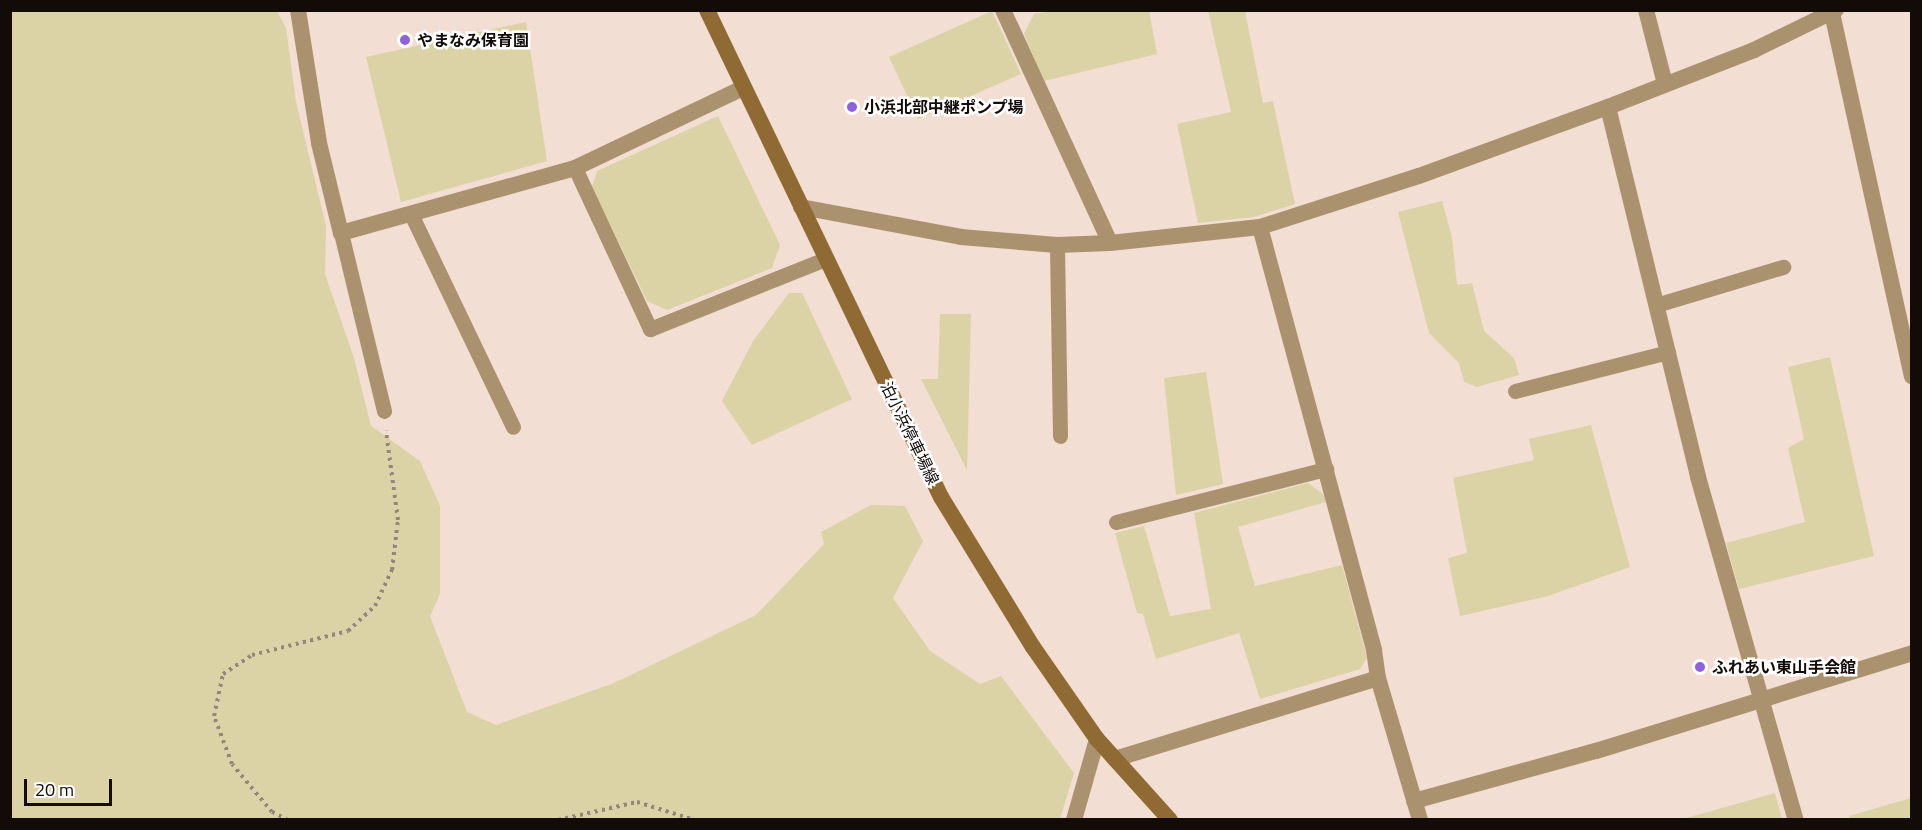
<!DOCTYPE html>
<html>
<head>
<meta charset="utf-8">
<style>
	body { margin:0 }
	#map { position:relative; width:1922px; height:830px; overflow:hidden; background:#f2ded2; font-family:"Titillium Web","Noto Sans JP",sans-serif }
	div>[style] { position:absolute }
	.green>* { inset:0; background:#dbd3a5 }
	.path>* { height:4px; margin-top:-2px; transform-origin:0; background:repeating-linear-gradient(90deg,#94867d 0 3px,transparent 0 7.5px) }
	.service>* { height:15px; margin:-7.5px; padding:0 7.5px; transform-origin:7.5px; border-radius:7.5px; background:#ab926f }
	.minor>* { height:16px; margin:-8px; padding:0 8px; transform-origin:8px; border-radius:8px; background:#ab926f }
	.secondary>* { height:16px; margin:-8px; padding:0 8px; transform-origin:8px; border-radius:8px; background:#8f6b33 }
	.dots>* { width:16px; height:16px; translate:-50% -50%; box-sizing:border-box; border:3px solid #fff; border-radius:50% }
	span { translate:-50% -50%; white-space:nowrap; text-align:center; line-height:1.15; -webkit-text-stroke:5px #fff; paint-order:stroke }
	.poi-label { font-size:16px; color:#120b08; font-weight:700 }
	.left { translate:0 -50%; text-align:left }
	.street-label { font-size:16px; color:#120b08 }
	.frame { position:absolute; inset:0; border:12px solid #120b08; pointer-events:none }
	.scale { position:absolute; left:24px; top:779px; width:88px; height:27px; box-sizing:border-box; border:3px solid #120b08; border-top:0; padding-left:8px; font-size:18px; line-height:21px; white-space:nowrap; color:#120b08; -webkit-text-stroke:4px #fff; paint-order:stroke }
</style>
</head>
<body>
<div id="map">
	<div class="green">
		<div style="clip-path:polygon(10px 11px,277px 11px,286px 28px,296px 102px,326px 226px,325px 274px,354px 358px,371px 426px,420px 461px,440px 506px,440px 594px,430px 616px,467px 712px,496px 725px,614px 683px,756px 615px,824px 544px,821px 532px,871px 505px,905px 506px,923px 541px,893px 598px,930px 651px,980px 684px,1001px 676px,1074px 773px,1060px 819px,11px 819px)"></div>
		<div style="clip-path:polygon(992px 11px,1021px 74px,918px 119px,889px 57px)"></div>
		<div style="clip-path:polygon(1051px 11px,1149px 11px,1157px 54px,1044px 81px,1024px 34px,1034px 14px)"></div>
		<div style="clip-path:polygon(1208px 11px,1245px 11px,1263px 103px,1273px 101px,1295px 204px,1254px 217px,1198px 223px,1177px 124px,1231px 112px)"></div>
		<div style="clip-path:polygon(526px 22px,547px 161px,401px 202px,366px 57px)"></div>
		<div style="clip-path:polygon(718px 116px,780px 245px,772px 268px,667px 310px,647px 301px,592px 187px,597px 171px)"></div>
		<div style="clip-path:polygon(1442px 201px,1452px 237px,1457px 285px,1472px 283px,1484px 331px,1514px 358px,1519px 375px,1477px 387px,1464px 382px,1459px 363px,1429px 333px,1398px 212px)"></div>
		<div style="clip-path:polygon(789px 293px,802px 293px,852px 399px,752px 445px,722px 401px,753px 341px)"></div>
		<div style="clip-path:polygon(940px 314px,971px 314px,967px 470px,921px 379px,938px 379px)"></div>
		<div style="clip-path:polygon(1830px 357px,1874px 556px,1739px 589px,1726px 543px,1805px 522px,1788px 448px,1804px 439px,1788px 367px)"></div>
		<div style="clip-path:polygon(1206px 372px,1223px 484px,1176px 495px,1164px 378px)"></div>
		<div style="clip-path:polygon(1591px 425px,1630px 567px,1548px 596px,1460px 616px,1448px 558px,1467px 553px,1453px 478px,1534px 460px,1529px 439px)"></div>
		<div style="clip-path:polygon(1308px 483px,1324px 495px,1326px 502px,1238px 527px,1255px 586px,1342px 565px,1367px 658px,1360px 669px,1260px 699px,1239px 633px,1156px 659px,1143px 614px,1137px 613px,1115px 533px,1144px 526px,1170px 616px,1211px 609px,1194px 513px)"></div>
		<div style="clip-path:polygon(1775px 793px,1782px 819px,1683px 819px)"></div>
		<div style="clip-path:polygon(1911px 798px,1911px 819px,1850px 819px,1849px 816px)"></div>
	</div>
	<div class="path">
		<div style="left:288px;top:820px;width:18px;rotate:-153deg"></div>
		<div style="left:272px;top:812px;width:62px;rotate:-129.8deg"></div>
		<div style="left:232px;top:764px;width:51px;rotate:-110.6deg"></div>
		<div style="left:214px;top:716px;width:43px;rotate:-77.9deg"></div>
		<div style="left:223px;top:674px;width:35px;rotate:-33deg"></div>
		<div style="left:252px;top:655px;width:99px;rotate:-14deg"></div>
		<div style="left:348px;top:631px;width:37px;rotate:-43deg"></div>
		<div style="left:375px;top:606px;width:40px;rotate:-65deg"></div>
		<div style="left:392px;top:570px;width:50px;rotate:-83.2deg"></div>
		<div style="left:398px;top:520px;width:90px;rotate:-97.7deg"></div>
		<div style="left:558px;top:820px;width:81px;rotate:-12.8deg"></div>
		<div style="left:637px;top:802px;width:61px;rotate:17.2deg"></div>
	</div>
	<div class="service">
		<div style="left:575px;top:168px;width:178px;rotate:65deg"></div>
		<div style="left:650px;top:329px;width:188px;rotate:-21.8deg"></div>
		<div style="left:411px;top:214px;width:236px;rotate:64.4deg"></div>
		<div style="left:341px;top:233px;width:183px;rotate:76.4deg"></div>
		<div style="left:1057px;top:245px;width:191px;rotate:89.1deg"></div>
		<div style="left:1656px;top:305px;width:133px;rotate:-16.7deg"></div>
		<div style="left:1515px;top:391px;width:158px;rotate:-14.3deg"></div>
		<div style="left:1116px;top:522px;width:217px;rotate:-14.2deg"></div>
	</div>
	<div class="minor">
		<div style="left:298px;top:10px;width:135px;rotate:81deg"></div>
		<div style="left:319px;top:143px;width:93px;rotate:76.3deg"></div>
		<div style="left:341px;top:233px;width:243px;rotate:-15.5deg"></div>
		<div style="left:575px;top:168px;width:186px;rotate:-25.5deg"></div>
		<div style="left:1003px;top:10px;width:256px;rotate:65.3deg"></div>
		<div style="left:1646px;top:10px;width:76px;rotate:75.6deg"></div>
		<div style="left:1832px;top:13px;width:372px;rotate:77.6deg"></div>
		<div style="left:1608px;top:107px;width:381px;rotate:76.3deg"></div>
		<div style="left:1698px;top:477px;width:357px;rotate:74.1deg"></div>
		<div style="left:801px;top:207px;width:163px;rotate:10.6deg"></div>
		<div style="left:961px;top:237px;width:96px;rotate:4.8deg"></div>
		<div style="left:1057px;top:245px;width:53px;rotate:-2.2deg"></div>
		<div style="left:1110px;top:243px;width:151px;rotate:-6.1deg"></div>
		<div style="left:1260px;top:227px;width:167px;rotate:-17.8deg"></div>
		<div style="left:1419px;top:176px;width:201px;rotate:-20.1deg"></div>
		<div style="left:1608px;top:107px;width:157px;rotate:-21.3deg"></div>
		<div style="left:1754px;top:50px;width:91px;rotate:-26deg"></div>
		<div style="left:1260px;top:227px;width:438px;rotate:74.9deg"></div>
		<div style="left:1374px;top:650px;width:28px;rotate:82deg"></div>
		<div style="left:1378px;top:678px;width:148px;rotate:73.5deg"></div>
		<div style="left:1115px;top:759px;width:275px;rotate:-17.1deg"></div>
		<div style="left:1414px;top:801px;width:189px;rotate:-15.4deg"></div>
		<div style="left:1596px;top:751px;width:331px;rotate:-17.2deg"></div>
		<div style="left:1074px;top:820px;width:84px;rotate:-74.1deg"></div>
	</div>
	<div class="secondary">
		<div style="left:707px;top:10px;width:540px;rotate:64.34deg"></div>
		<div style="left:941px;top:497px;width:176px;rotate:58.5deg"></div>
		<div style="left:1033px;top:647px;width:112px;rotate:55.2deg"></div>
		<div style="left:1097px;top:739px;width:109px;rotate:48deg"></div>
	</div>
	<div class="dots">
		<div style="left:405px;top:40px;background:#8e62dc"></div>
		<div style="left:852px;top:107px;background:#8e62dc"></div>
		<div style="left:1700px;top:667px;background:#8e62dc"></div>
	</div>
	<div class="poi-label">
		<span class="left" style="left:417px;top:40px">やまなみ保育園</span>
		<span class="left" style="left:864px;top:107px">小浜北部中継ポンプ場</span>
		<span class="left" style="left:1712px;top:667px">ふれあい東山手会館</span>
	</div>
	<div class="street-label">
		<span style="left:910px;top:433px;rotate:64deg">泊小浜停車場線</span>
	</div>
	<div class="frame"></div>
	<div class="scale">20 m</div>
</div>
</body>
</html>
